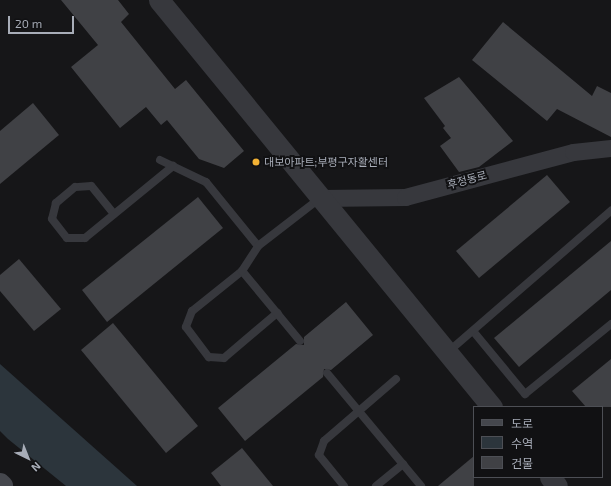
<!DOCTYPE html>
<html>
<head>
<meta charset="utf-8">
<style>
	body { margin:0 }
	#map { position:relative; width:611px; height:486px; overflow:hidden; background:#161618; font-family:"Exo 2","Noto Sans KR",sans-serif }
	div>[style] { position:absolute }
	.water>* { inset:0; background:#2c353c }
	.building>* { inset:0; background:#404145 }
	.service>* { height:8px; margin:-4px; padding:0 4px; transform-origin:4px; border-radius:4px; background:#37383d }
	.minor>* { height:17px; margin:-8.5px; padding:0 8.5px; transform-origin:8.5px; border-radius:8.5px; background:#37383d }
	.tertiary>* { height:21px; margin:-10.5px; padding:0 10.5px; transform-origin:10.5px; border-radius:10.5px; background:#37383d }
	.secondary>* { height:22px; margin:-11px; padding:0 11px; transform-origin:11px; border-radius:11px; background:#45474d }
	.dots>* { width:11px; height:11px; translate:-50% -50%; box-sizing:border-box; border:2px solid #111113; border-radius:50% }
	span { translate:-50% -50%; white-space:nowrap; text-align:center; line-height:1.15; -webkit-text-stroke:4px #111113; paint-order:stroke }
	.poi-label { font-size:11px; color:#a8adb8 }
	.left { translate:0 -50%; text-align:left }
	.street-label { font-size:11px; color:#a8adb8 }
	.legend { position:absolute; left:473px; top:406px; width:130px; height:72px; box-sizing:border-box; background:#111113; border:1px solid #4d4f55; margin:0; padding:5px 7px; list-style:none; font-size:12px; color:#a8adb8 }
	.legend li { display:flex; align-items:center; gap:8px; height:20px }
	.legend b { width:20px; border:1px solid #4d4f55 }
	.north { position:absolute; left:8px; top:438px; width:40px; height:40px; -webkit-text-stroke:3px #111113; paint-order:stroke; rotate:137deg; font-size:11px; font-weight:700; line-height:16px; text-align:center; color:#a8adb8 }
	.north::after { content:''; display:block; margin:auto; width:14px; height:18px; background:#a8adb8; clip-path:polygon(50% 0,100% 100%,50% 72%,0 100%) }
	.scale { position:absolute; left:8px; top:16px; width:66px; height:18px; box-sizing:border-box; border:2px solid #a8adb8; border-top:0; padding-left:5px; font-size:12px; line-height:14px; white-space:nowrap; color:#a8adb8; -webkit-text-stroke:3px #111113; paint-order:stroke }
</style>
</head>
<body>
<div id="map">
	<div class="water">
		<div style="clip-path:polygon(0 364px,137px 486px,66px 486px,8px 439px,0 431px)"></div>
	</div>
	<div class="building">
		<div style="clip-path:polygon(61px 0,118px 0,129px 14px,121px 22px,175px 89px,186px 80px,244px 151px,224px 168px,199px 159px,167px 120px,161px 125px,146px 107px,120px 128px,71px 67px,98px 45px)"></div>
		<div style="clip-path:polygon(503px 22px,592px 96px,597px 86px,611px 93px,611px 137px,557px 109px,547px 121px,472px 60px)"></div>
		<div style="clip-path:polygon(459px 77px,513px 141px,479px 167px,459px 172px,440px 146px,451px 138px,443px 128px,445px 126px,424px 98px)"></div>
		<div style="clip-path:polygon(33px 103px,59px 135px,0 184px,0 131px)"></div>
		<div style="clip-path:polygon(547px 175px,570px 202px,479px 278px,456px 251px)"></div>
		<div style="clip-path:polygon(198px 197px,223px 228px,107px 322px,82px 290px)"></div>
		<div style="clip-path:polygon(611px 241px,611px 290px,519px 367px,494px 338px)"></div>
		<div style="clip-path:polygon(19px 259px,61px 309px,34px 331px,0 291px,0 275px)"></div>
		<div style="clip-path:polygon(346px 302px,373px 335px,331px 370px,324px 369px,323px 377px,245px 441px,218px 408px,296px 344px,304px 345px,304px 337px)"></div>
		<div style="clip-path:polygon(113px 323px,198px 426px,166px 453px,81px 350px)"></div>
		<div style="clip-path:polygon(611px 359px,611px 407px,586px 407px,572px 391px)"></div>
		<div style="clip-path:polygon(242px 448px,273px 486px,221px 486px,211px 473px)"></div>
		<div style="clip-path:polygon(474px 456px,474px 486px,438px 486px)"></div>
	</div>
	<div class="service">
		<div style="left:160px;top:160px;width:51px;rotate:25.6deg"></div>
		<div style="left:206px;top:182px;width:82px;rotate:50.9deg"></div>
		<div style="left:114px;top:214px;width:36px;rotate:-129deg"></div>
		<div style="left:91px;top:186px;width:16px;rotate:176deg"></div>
		<div style="left:75px;top:187px;width:25px;rotate:140deg"></div>
		<div style="left:56px;top:203px;width:16px;rotate:104deg"></div>
		<div style="left:52px;top:219px;width:24px;rotate:52deg"></div>
		<div style="left:67px;top:238px;width:18px"></div>
		<div style="left:85px;top:238px;width:114px;rotate:-39.3deg"></div>
		<div style="left:242px;top:271px;width:64px;rotate:141.3deg"></div>
		<div style="left:192px;top:311px;width:17px;rotate:111deg"></div>
		<div style="left:186px;top:327px;width:38px;rotate:53deg"></div>
		<div style="left:209px;top:357px;width:15px;rotate:4deg"></div>
		<div style="left:224px;top:358px;width:70px;rotate:-40.3deg"></div>
		<div style="left:473px;top:331px;width:82px;rotate:50.5deg"></div>
		<div style="left:525px;top:394px;width:111px;rotate:-39.1deg"></div>
		<div style="left:300px;top:341px;width:91px;rotate:-129.6deg"></div>
		<div style="left:242px;top:271px;width:30px;rotate:-57deg"></div>
		<div style="left:258px;top:246px;width:78px;rotate:-37.7deg"></div>
		<div style="left:448px;top:352px;width:216px;rotate:-40.9deg"></div>
		<div style="left:327px;top:373px;width:147px;rotate:50.2deg"></div>
		<div style="left:344px;top:486px;width:40px;rotate:-129deg"></div>
		<div style="left:319px;top:455px;width:15px;rotate:-70deg"></div>
		<div style="left:324px;top:441px;width:95px;rotate:-40.7deg"></div>
		<div style="left:376px;top:486px;width:35px;rotate:-39deg"></div>
	</div>
	<div class="minor">
		<div style="left:321px;top:198px;width:84px;rotate:-0.7deg"></div>
		<div style="left:405px;top:197px;width:174px;rotate:-15deg"></div>
		<div style="left:573px;top:152px;width:38px;rotate:-6deg"></div>
	</div>
	<div class="tertiary">
		<div style="left:159px;top:0;width:526px;rotate:50.71deg"></div>
		<div style="left:550px;top:477px;width:11px;rotate:52deg"></div>
	</div>
	<div class="secondary">
		<div style="left:0;top:484px;width:3px;rotate:45deg"></div>
	</div>
	<div class="dots">
		<div style="left:256px;top:162px;background:#f2b134"></div>
	</div>
	<div class="poi-label">
		<span class="left" style="left:264px;top:162px">대보아파트;부평구자활센터</span>
	</div>
	<div class="street-label">
		<span style="left:467px;top:180px;rotate:-15deg">후정동로</span>
	</div>
	<ul class="legend">
	<li><b style="height:5px;background:#45474d"></b>도로</li>
	<li><b style="height:11px;background:#2c353c"></b>수역</li>
	<li><b style="height:11px;background:#404145"></b>건물</li>
	</ul>
	<div class="north">N</div>
	<div class="scale">20 m</div>
</div>
</body>
</html>
